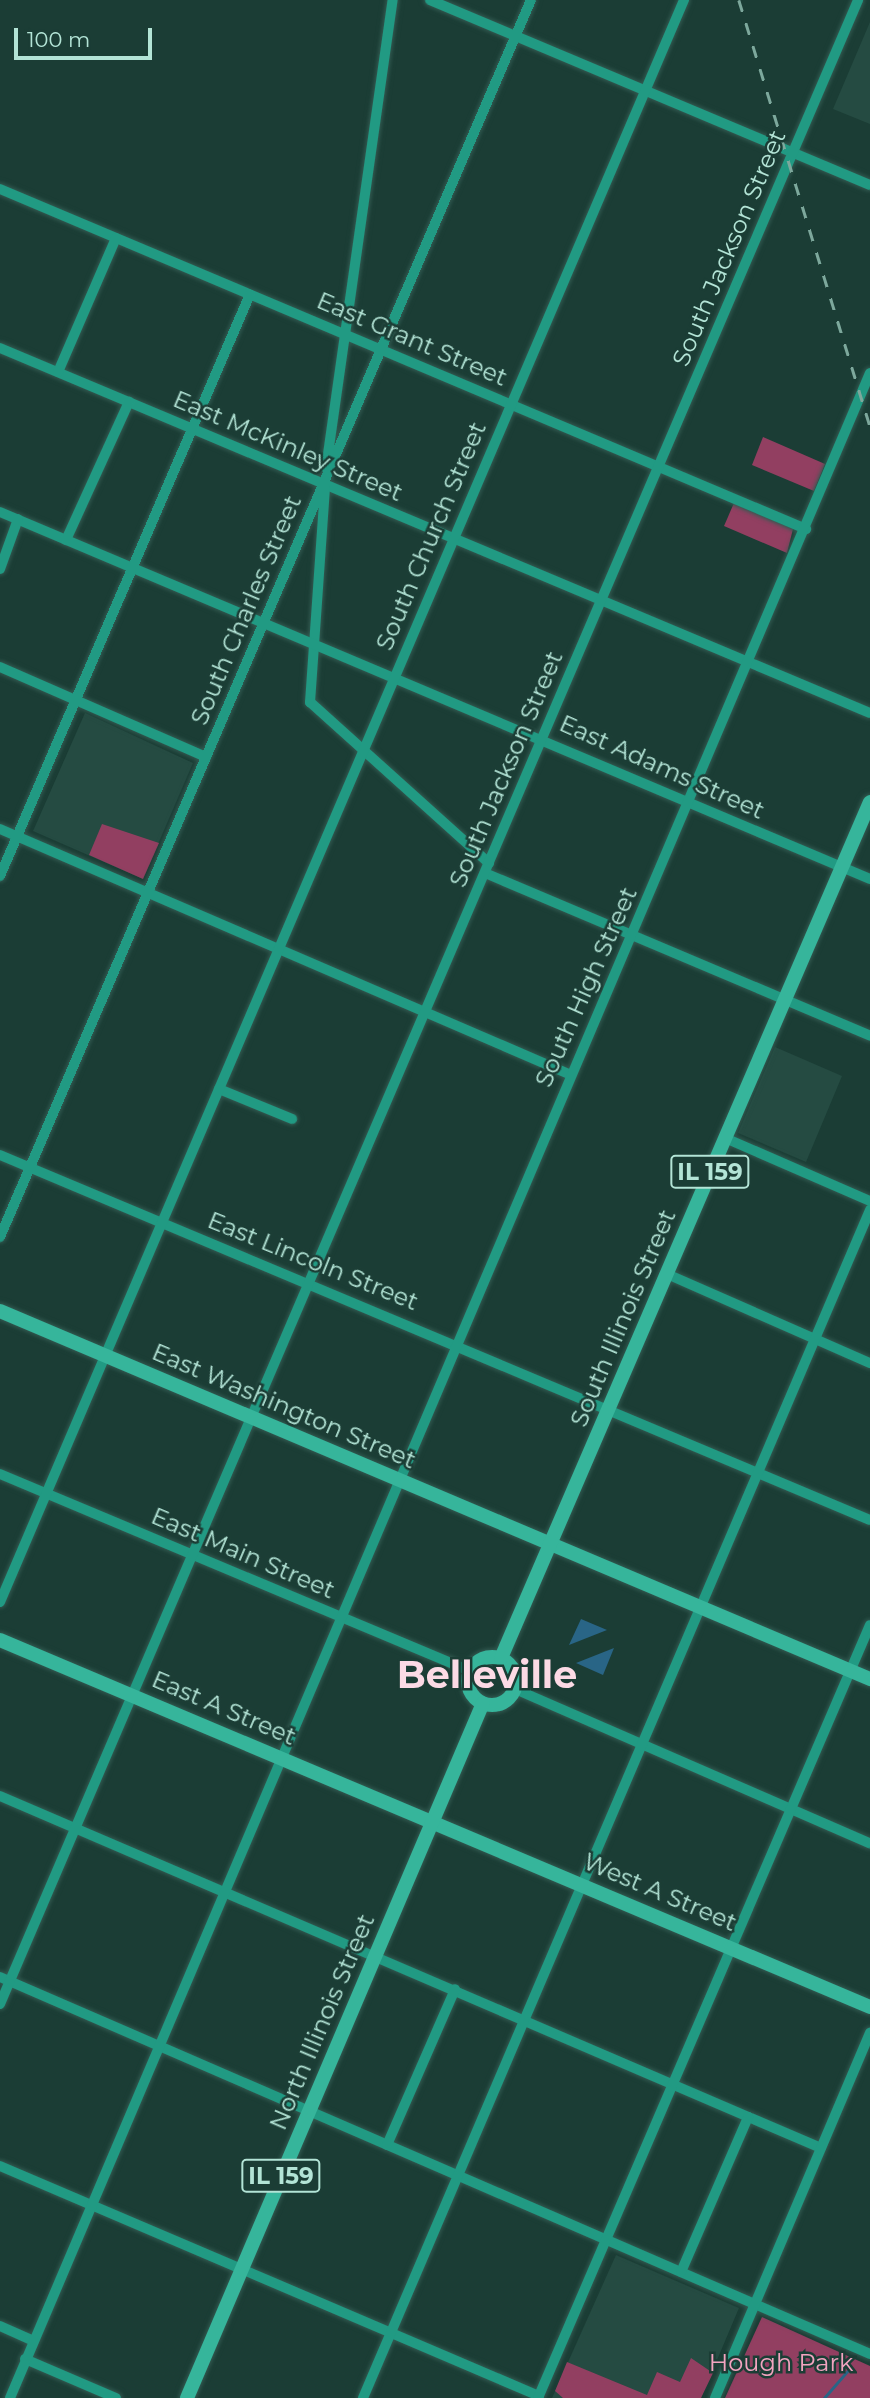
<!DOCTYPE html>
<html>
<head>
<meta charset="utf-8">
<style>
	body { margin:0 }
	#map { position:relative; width:870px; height:2398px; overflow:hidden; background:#1b3d35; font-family:Montserrat,sans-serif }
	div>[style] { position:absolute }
	.built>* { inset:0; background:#254b42 }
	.green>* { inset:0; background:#923f61 }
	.water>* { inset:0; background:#296586 }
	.stream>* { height:2.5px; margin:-1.25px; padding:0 1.25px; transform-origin:1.25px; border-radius:1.25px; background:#296586 }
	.roads { filter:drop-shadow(0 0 2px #325a51) drop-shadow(0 0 2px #325a51) }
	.minor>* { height:10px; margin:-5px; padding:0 5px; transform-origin:5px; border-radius:5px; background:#219a83 }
	.major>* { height:14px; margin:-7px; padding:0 7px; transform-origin:7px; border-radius:7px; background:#36b59b }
	.major>.ring { margin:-7px; padding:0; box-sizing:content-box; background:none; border:14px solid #36b59b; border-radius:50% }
	.rail>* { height:2.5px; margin-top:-1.25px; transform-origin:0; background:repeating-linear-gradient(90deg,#7da89c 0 12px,transparent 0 24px) }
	span { translate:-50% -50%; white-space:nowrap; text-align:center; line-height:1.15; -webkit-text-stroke:5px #1b3d35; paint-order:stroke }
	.shield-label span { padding:2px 5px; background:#1b3d35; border:2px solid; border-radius:5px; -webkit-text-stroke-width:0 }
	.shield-label { font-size:23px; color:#b3e4d6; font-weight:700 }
	.street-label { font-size:24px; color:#b3e4d6 }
	.park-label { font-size:24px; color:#f3a4c0 }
	.town-label { font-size:38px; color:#fcdae5; font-weight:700 }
	.scale { position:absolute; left:14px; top:28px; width:138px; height:32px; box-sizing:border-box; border:4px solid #b3e4d6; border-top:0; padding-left:9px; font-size:21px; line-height:24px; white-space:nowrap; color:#b3e4d6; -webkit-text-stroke:5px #1b3d35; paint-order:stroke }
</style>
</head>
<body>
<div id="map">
	<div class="built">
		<div style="clip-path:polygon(870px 22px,870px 124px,833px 109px)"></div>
		<div style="clip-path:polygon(85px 713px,193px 763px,143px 879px,33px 831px)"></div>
		<div style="clip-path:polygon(775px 1047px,842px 1076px,806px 1162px,738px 1133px)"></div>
		<div style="clip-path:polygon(616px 2255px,739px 2308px,701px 2398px,552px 2398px)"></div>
	</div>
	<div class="green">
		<div style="clip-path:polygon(763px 437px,825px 464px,814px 491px,752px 465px)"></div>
		<div style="clip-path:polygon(734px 503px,793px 529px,787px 553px,724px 526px)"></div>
		<div style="clip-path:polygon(102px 824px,159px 843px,143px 879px,89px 855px)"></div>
		<div style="clip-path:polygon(762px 2317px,870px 2366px,870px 2398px,725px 2398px)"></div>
		<div style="clip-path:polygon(691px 2358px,713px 2373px,701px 2398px,563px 2398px,555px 2391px,567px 2362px,647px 2395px,657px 2372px,680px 2382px)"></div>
	</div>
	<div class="water">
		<div style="clip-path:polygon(581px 1619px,607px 1630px,569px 1645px)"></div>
		<div style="clip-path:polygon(614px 1648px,603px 1675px,576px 1663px)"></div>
	</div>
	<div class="stream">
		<div style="left:824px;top:2398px;width:37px;rotate:-49deg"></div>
	</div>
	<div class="roads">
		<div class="minor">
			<div style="left:430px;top:0;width:477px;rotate:22.8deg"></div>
			<div style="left:0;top:189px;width:875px;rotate:22.87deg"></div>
			<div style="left:0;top:348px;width:943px;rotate:22.76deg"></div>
			<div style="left:58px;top:372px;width:146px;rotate:-66.6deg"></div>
			<div style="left:326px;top:468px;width:473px;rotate:-81.9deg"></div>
			<div style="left:325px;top:488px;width:215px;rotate:94deg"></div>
			<div style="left:310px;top:702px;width:241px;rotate:42deg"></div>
			<div style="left:0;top:512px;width:944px;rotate:22.87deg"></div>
			<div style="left:66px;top:540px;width:152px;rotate:-65.5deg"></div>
			<div style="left:0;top:569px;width:53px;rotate:-70.2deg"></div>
			<div style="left:0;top:667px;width:225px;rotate:23.6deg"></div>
			<div style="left:0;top:829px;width:620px;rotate:23.3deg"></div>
			<div style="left:485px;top:873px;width:418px;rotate:22.9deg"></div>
			<div style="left:0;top:876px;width:633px;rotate:-66.75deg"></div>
			<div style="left:219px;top:1089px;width:79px;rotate:22.3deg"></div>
			<div style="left:725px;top:1138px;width:158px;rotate:23.5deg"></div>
			<div style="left:0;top:1155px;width:943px;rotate:22.76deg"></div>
			<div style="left:0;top:1237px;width:1346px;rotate:-66.77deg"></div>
			<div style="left:667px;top:1274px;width:222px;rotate:23.7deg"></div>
			<div style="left:0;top:1474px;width:510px;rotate:22.74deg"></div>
			<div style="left:0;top:1602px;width:1742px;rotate:-66.88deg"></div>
			<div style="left:515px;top:1689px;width:387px;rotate:23.5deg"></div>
			<div style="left:0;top:1796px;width:893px;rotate:23.21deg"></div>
			<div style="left:0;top:1977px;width:948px;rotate:23.43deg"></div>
			<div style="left:0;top:2004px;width:2180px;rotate:-66.82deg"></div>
			<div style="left:387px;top:2145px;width:170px;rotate:-66.4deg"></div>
			<div style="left:0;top:2166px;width:586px;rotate:23.11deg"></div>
			<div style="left:681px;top:2272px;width:169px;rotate:-66.6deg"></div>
			<div style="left:0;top:2326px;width:36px;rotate:24deg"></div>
			<div style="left:25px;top:2359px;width:99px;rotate:23.2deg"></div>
			<div style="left:10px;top:2398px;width:2200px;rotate:-66.99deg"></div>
			<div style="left:363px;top:2398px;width:1292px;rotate:-66.89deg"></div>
			<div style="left:538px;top:2398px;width:841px;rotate:-66.76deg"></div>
			<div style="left:715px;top:2398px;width:397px;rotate:-67deg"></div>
		</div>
		<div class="major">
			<div style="left:0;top:1311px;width:945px;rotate:22.93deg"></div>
			<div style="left:0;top:1640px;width:944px;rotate:22.87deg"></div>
			<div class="ring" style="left:468px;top:1657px;width:34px;height:34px"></div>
			<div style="left:501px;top:1658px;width:932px;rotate:-66.68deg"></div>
			<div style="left:187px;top:2398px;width:755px;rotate:-66.93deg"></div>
		</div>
	</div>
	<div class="rail">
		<div style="left:739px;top:0;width:447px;rotate:72.9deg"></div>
	</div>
	<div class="shield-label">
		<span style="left:710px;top:1172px">IL 159</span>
		<span style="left:281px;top:2176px">IL 159</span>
	</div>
	<div class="street-label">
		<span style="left:729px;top:248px;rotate:-67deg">South Jackson Street</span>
		<span style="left:412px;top:339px;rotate:23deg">East Grant Street</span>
		<span style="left:288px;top:446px;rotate:23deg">East McKinley Street</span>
		<span style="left:431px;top:536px;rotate:-67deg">South Church Street</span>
		<span style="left:246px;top:610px;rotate:-67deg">South Charles Street</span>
		<span style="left:662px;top:767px;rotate:24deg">East Adams Street</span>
		<span style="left:506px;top:769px;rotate:-67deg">South Jackson Street</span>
		<span style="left:586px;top:987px;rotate:-66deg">South High Street</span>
		<span style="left:313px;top:1261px;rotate:22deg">East Lincoln Street</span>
		<span style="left:623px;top:1318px;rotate:-67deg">South Illinois Street</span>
		<span style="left:284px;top:1406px;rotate:23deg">East Washington Street</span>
		<span style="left:243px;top:1553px;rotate:23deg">East Main Street</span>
		<span style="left:224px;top:1708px;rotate:23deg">East A Street</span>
		<span style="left:660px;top:1892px;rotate:23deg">West A Street</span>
		<span style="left:322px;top:2022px;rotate:-67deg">North Illinois Street</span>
	</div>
	<div class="park-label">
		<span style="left:781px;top:2363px">Hough Park</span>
	</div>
	<div class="town-label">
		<span style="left:487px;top:1675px">Belleville</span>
	</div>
	<div class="scale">100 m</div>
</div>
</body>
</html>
